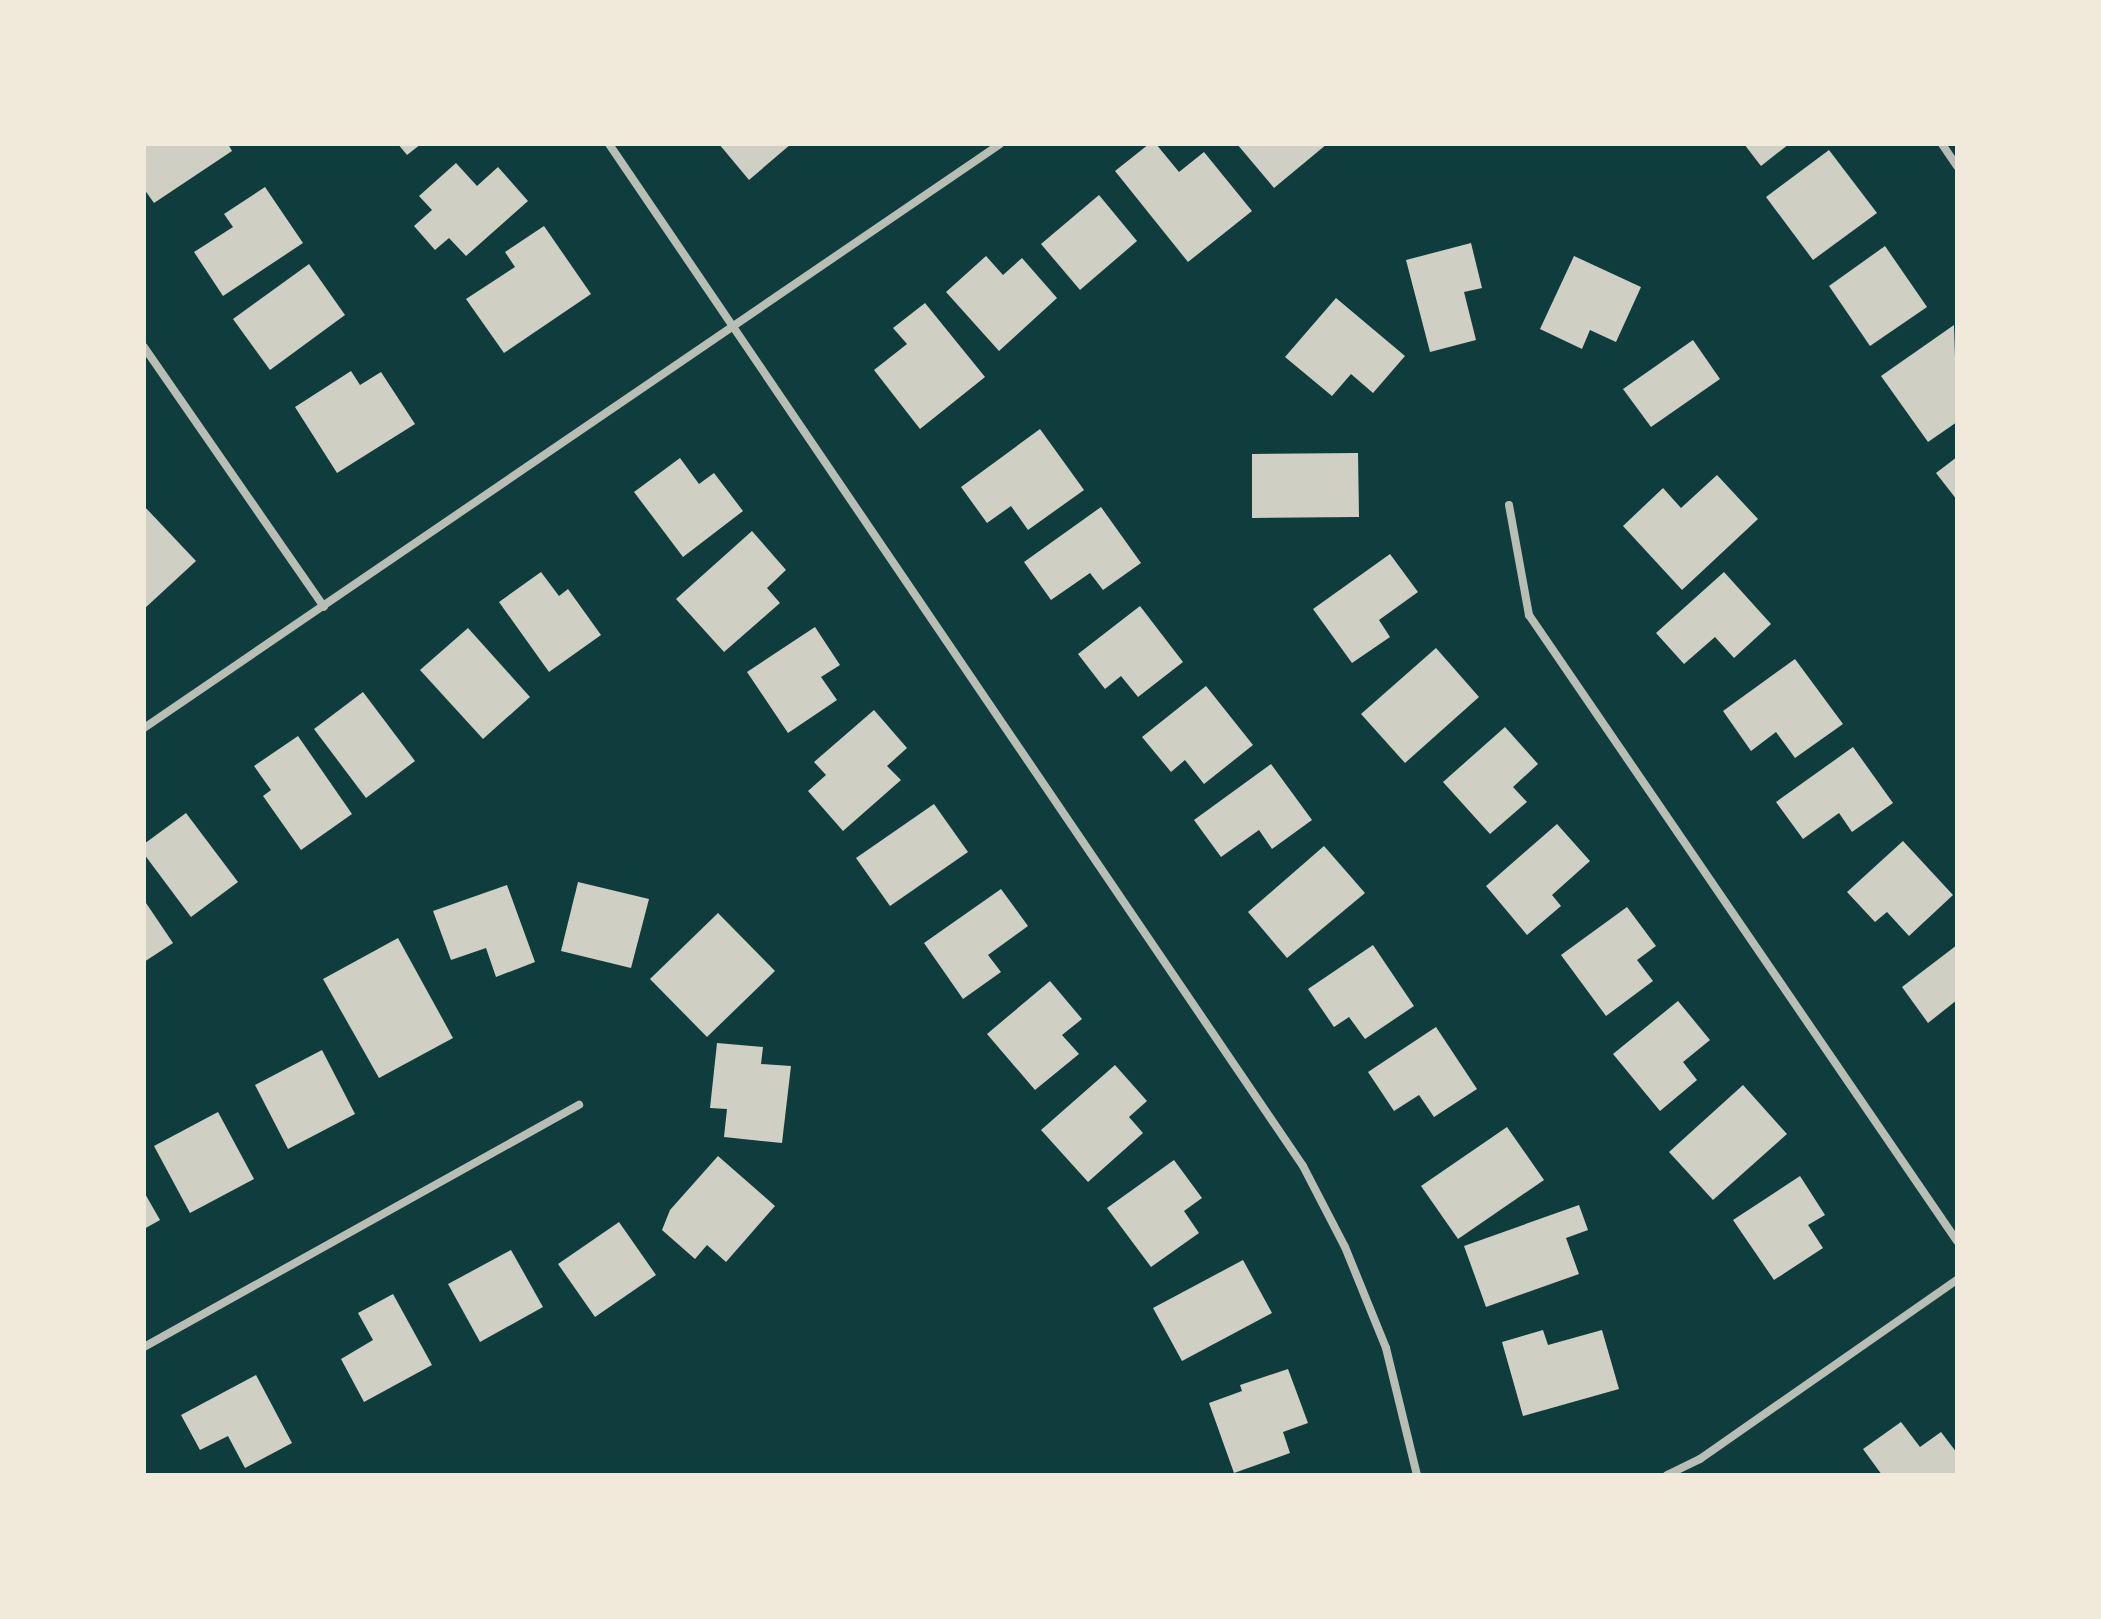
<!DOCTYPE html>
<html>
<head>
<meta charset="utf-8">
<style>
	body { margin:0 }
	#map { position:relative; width:2101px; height:1619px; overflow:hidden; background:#0f3d3e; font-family:"Fira Sans",sans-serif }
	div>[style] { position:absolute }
	.building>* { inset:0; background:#cfcfc3 }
	.minor>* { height:8px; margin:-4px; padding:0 4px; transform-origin:4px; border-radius:4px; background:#b8beb3 }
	span { translate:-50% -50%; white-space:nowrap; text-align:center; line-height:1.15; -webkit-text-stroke:6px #f1e9da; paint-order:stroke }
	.frame { position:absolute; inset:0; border:146px solid #f1e9da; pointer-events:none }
</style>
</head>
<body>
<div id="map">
	<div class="building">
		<div style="clip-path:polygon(144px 144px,228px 144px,232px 151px,154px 203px,144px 189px)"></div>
		<div style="clip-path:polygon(398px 144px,421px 144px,407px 155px)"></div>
		<div style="clip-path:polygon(719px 144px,791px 144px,749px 180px)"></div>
		<div style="clip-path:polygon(1149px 144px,1156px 144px,1179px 172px,1204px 152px,1252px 211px,1188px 262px,1115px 171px)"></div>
		<div style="clip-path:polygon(1237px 144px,1327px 144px,1274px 188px)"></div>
		<div style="clip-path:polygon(1744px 144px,1789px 144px,1761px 166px)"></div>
		<div style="clip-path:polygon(1829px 150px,1877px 213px,1813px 260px,1766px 197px)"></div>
		<div style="clip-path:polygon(456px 163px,477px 186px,498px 167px,528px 201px,466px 256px,449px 238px,435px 250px,414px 226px,432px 210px,419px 196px)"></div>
		<div style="clip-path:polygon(265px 187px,303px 243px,223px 296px,194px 252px,233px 227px,224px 214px)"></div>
		<div style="clip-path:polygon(1099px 195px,1137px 241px,1080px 290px,1041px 244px)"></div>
		<div style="clip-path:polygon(544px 226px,591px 294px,504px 353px,466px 299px,515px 267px,505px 252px)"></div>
		<div style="clip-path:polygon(1471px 243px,1482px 288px,1464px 292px,1476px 340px,1430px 352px,1406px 260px)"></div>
		<div style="clip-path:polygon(1885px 246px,1927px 307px,1870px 346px,1829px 286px)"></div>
		<div style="clip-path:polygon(986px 256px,1003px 275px,1022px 258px,1057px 298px,999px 351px,946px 292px)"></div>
		<div style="clip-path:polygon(1574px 256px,1641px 287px,1616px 342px,1590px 330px,1582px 349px,1540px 329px)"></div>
		<div style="clip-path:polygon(309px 264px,345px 315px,270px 370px,233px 319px)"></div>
		<div style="clip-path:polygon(1336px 298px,1405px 356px,1373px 393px,1351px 374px,1332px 396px,1285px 357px)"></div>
		<div style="clip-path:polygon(925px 303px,985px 377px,920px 429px,874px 370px,907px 344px,893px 328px)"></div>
		<div style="clip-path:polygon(1954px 325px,1957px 422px,1928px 442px,1881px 376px)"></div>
		<div style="clip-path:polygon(1693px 340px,1720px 379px,1651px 427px,1623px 389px)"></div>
		<div style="clip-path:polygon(351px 371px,360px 385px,381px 372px,415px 424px,337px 473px,295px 407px)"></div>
		<div style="clip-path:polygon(1040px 429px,1084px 490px,1028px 530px,1011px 506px,987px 523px,961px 487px)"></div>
		<div style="clip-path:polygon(1358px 453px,1359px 517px,1252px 518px,1252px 454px)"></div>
		<div style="clip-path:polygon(1957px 457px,1957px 500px,1936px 473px)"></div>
		<div style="clip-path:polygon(680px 458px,699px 484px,714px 473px,743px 511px,683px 557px,634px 492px)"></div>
		<div style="clip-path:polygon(1717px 475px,1758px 519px,1682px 590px,1623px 526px,1663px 488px,1681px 508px)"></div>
		<div style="clip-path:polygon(144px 506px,196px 561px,144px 609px)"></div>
		<div style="clip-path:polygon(1101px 507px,1141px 563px,1103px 590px,1090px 573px,1051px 600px,1024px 562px)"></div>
		<div style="clip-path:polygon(752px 531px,786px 570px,767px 588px,780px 603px,724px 652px,676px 599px)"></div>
		<div style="clip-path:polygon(1390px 554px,1418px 592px,1379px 620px,1390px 637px,1352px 663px,1313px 609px)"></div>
		<div style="clip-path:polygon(541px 572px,559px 596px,568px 589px,601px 635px,549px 672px,499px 602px)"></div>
		<div style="clip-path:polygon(1724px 572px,1771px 624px,1734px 658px,1715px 637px,1684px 664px,1656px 633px)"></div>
		<div style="clip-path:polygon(1140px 606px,1183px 662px,1138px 697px,1121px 676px,1105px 689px,1078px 654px)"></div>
		<div style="clip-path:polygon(815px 627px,840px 665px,821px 677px,837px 700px,788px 733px,747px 672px)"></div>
		<div style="clip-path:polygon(468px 628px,530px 697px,483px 739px,420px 670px)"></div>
		<div style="clip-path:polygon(1436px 648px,1479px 697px,1405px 763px,1361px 714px)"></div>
		<div style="clip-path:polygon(1795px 659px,1843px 724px,1795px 758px,1776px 732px,1751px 751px,1723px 711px)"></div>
		<div style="clip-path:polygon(1206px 686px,1253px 745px,1204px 784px,1185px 760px,1171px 772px,1142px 737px)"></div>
		<div style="clip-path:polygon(363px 692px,415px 761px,366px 798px,314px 729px)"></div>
		<div style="clip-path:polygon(874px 710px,907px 748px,887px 766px,901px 780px,843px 831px,808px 791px,826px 775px,814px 762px)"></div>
		<div style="clip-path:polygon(1505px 727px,1538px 764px,1513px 787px,1527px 802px,1490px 834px,1443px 782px)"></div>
		<div style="clip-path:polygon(298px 736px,352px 814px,301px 850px,263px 796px,271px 790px,254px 766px)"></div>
		<div style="clip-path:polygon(1853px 747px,1893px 803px,1852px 832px,1839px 813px,1803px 839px,1776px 802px)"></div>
		<div style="clip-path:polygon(1271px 764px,1312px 820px,1272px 849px,1259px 830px,1221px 857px,1194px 820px)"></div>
		<div style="clip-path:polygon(934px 804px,968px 852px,890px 906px,856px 858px)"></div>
		<div style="clip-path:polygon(186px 813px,238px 882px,191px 917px,144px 854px,144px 844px)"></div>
		<div style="clip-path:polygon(1557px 824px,1590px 861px,1552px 895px,1561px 906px,1527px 935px,1486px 886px)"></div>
		<div style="clip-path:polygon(1903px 841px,1953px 895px,1909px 936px,1887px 912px,1875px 922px,1847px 892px)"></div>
		<div style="clip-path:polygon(1324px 846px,1365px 893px,1287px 958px,1248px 912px)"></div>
		<div style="clip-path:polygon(578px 882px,649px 899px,631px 968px,561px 951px)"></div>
		<div style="clip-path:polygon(507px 885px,535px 962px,496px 977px,486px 948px,451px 960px,433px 911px)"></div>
		<div style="clip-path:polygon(1001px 889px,1028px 926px,988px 955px,1001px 972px,963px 999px,924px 943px)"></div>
		<div style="clip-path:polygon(144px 900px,173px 943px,144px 962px)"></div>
		<div style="clip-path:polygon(1627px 907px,1656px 946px,1637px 960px,1653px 981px,1606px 1016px,1561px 955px)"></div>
		<div style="clip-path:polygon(718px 913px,775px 971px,707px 1037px,650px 979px)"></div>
		<div style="clip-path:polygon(398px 938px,453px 1038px,379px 1078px,323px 979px)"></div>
		<div style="clip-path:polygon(1373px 945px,1414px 1006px,1365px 1039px,1349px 1017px,1334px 1027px,1308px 989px)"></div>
		<div style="clip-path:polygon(1957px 945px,1957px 1000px,1928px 1023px,1902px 987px)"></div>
		<div style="clip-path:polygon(1050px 981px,1082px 1019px,1062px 1035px,1079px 1054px,1035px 1090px,987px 1034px)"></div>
		<div style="clip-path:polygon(1678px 1001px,1710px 1040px,1683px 1062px,1697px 1080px,1660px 1111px,1613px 1054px)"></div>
		<div style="clip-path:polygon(1436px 1027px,1477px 1089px,1434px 1117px,1419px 1095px,1394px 1111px,1368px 1072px)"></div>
		<div style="clip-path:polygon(717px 1043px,763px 1047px,761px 1064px,791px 1066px,782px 1143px,724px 1137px,727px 1109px,710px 1108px)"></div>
		<div style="clip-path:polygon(322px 1050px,355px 1114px,288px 1149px,255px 1085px)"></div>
		<div style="clip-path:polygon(1115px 1065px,1147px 1101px,1129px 1117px,1143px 1133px,1088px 1182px,1041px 1130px)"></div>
		<div style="clip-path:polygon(1743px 1085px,1787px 1134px,1713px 1200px,1669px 1152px)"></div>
		<div style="clip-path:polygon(218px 1112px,254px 1179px,190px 1213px,154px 1146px)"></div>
		<div style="clip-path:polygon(1507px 1127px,1544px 1180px,1458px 1239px,1421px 1186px)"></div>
		<div style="clip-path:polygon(718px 1156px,775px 1206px,726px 1262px,707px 1245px,695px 1259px,662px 1230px,670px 1210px)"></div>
		<div style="clip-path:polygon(1174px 1160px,1202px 1198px,1184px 1211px,1199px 1233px,1151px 1267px,1107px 1208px)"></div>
		<div style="clip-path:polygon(1800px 1176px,1825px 1215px,1808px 1225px,1823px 1248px,1774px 1280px,1733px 1220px)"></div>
		<div style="clip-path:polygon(144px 1192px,160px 1220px,144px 1229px)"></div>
		<div style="clip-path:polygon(1579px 1205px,1588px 1230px,1566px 1238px,1579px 1274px,1486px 1307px,1464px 1246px)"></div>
		<div style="clip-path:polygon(619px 1222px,656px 1275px,595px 1317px,558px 1264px)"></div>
		<div style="clip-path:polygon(511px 1250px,543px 1307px,480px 1342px,448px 1284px)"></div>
		<div style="clip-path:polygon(1243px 1260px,1272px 1313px,1182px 1361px,1153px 1308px)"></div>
		<div style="clip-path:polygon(393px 1294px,432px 1365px,364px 1402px,341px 1359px,373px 1340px,358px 1313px)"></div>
		<div style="clip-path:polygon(1543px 1330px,1548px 1345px,1602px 1330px,1619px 1389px,1523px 1416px,1502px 1342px)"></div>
		<div style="clip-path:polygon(1288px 1369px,1308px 1423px,1283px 1432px,1290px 1453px,1234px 1473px,1209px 1403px,1242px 1391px,1240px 1385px)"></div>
		<div style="clip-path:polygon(256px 1375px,292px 1443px,245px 1468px,228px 1436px,200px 1450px,181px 1415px)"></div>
		<div style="clip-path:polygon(1901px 1422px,1920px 1447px,1941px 1432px,1957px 1453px,1957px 1475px,1882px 1475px,1863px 1449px)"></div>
	</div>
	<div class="minor">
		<div style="left:609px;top:144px;width:1235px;rotate:55.82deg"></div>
		<div style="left:1303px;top:1166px;width:91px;rotate:62.6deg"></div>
		<div style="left:1345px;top:1247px;width:109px;rotate:67.9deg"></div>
		<div style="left:1386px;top:1348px;width:131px;rotate:76.3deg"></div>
		<div style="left:1942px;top:144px;width:27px;rotate:56deg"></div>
		<div style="left:144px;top:347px;width:316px;rotate:55.3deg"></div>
		<div style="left:1509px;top:505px;width:112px;rotate:79.7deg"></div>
		<div style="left:1529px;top:615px;width:758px;rotate:55.64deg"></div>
		<div style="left:144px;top:728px;width:1036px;rotate:-34.3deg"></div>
		<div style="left:144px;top:1347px;width:498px;rotate:-29.1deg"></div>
		<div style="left:1667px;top:1475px;width:37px;rotate:-26deg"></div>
		<div style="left:1700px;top:1459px;width:313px;rotate:-34.9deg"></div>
	</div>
	<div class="frame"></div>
</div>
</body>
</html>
